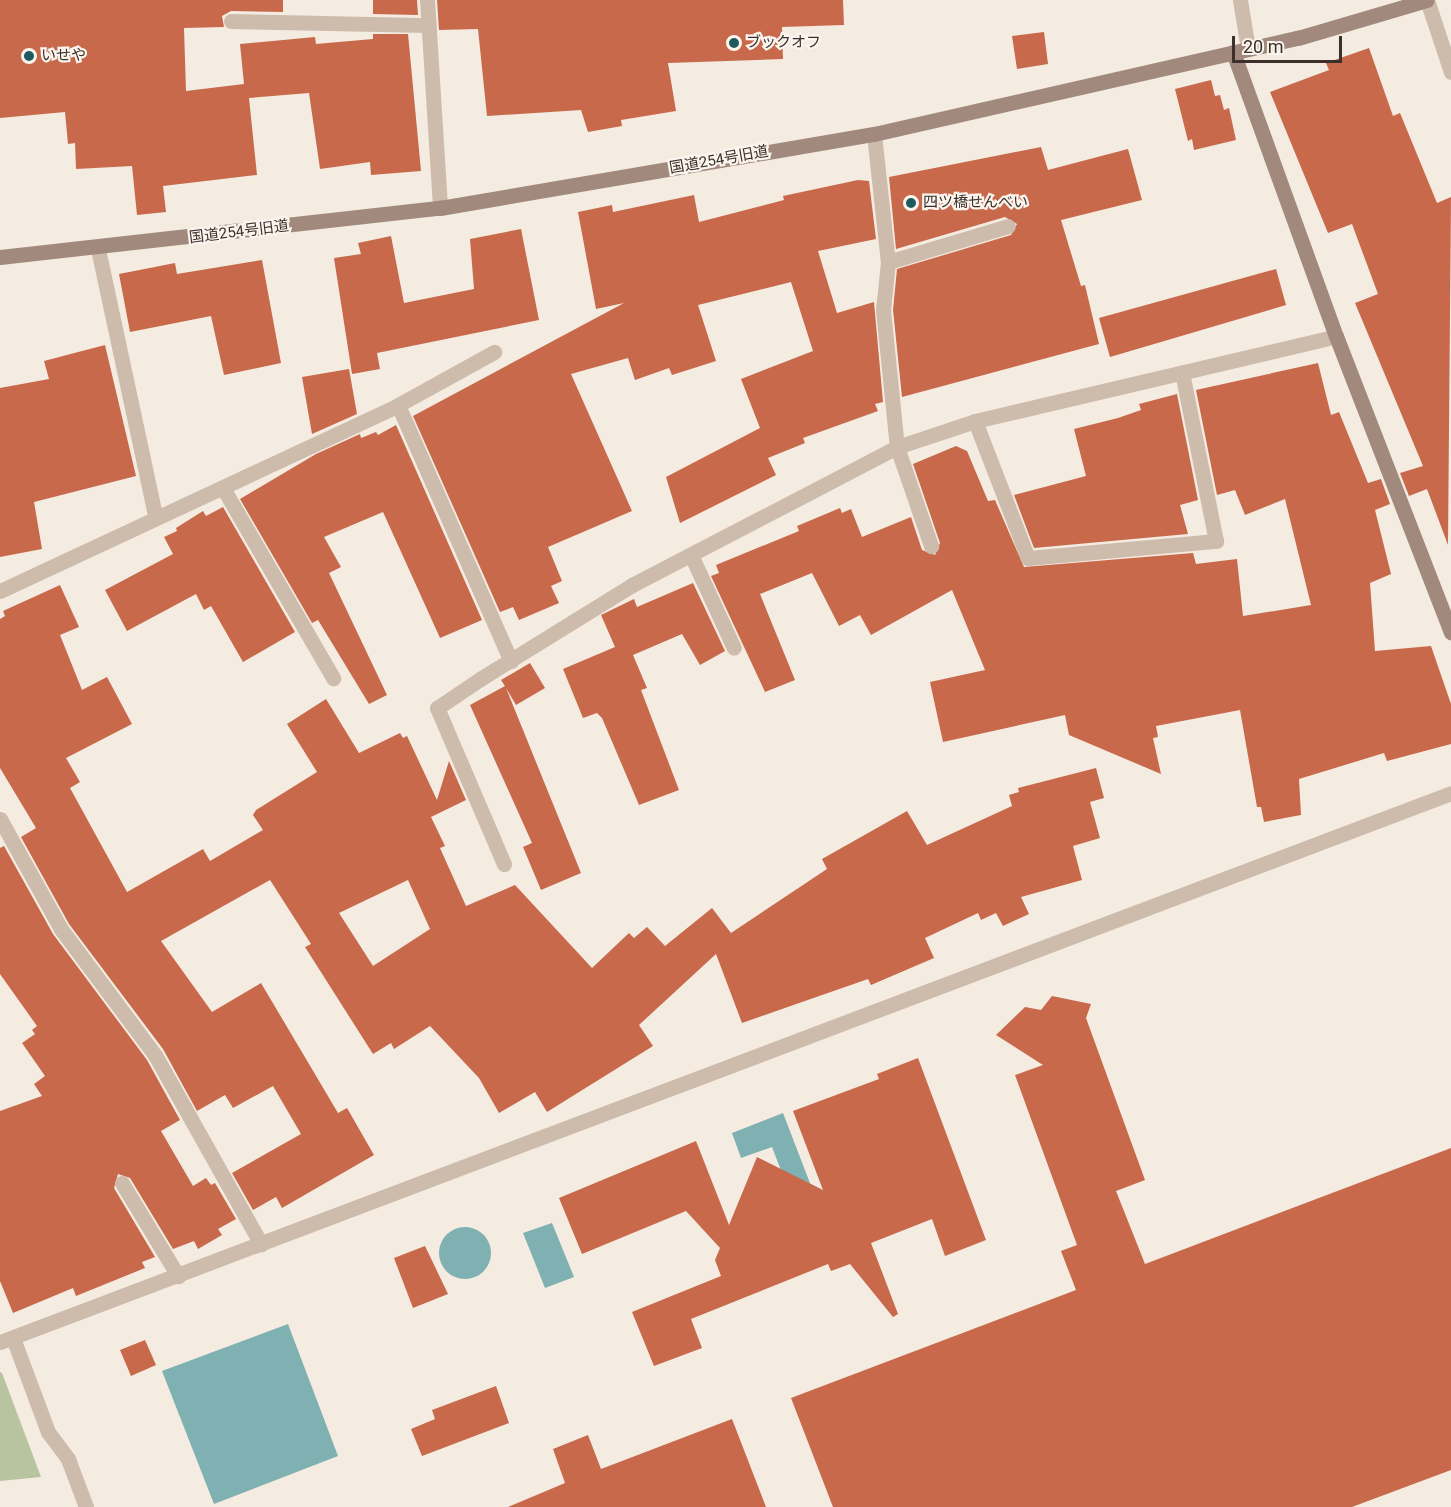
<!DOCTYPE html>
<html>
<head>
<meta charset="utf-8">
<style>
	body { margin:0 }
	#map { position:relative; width:1451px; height:1507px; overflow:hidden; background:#f4ebe1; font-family:Roboto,"Noto Sans JP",sans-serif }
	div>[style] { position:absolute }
	.green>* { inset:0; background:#b8c4a0 }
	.water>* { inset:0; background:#7fb0b2 }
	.round { border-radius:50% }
	.building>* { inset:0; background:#c8694b }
	.lane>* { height:15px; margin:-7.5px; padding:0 7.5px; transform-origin:7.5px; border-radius:7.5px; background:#cdbbac }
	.street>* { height:15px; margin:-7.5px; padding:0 7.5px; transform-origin:7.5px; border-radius:7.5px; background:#cdbbac }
	.secondary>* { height:15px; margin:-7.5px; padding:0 7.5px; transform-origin:7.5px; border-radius:7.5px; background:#a18a7d }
	.dots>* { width:16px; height:16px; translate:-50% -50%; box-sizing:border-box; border:3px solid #fbf5ee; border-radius:50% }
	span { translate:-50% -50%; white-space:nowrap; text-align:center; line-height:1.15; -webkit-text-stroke:4.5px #fbf5ee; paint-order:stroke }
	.poi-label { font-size:15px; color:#3b302b }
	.left { translate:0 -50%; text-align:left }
	.street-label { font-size:15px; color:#3b302b }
	.scale { position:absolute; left:1232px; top:36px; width:110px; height:27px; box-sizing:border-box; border:3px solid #3b302b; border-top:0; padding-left:8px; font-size:18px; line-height:21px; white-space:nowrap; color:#3b302b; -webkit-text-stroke:4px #fbf5ee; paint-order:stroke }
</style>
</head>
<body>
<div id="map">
	<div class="green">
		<div style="clip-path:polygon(0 1372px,2px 1373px,41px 1477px,0 1481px)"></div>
	</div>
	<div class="water">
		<div style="clip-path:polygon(783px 1113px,818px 1204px,797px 1212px,772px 1147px,741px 1158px,732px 1133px)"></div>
		<div style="clip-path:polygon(552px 1223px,574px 1277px,545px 1288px,523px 1233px)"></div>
		<div class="round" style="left:439px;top:1227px;width:52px;height:52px"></div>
		<div style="clip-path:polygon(288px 1324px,338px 1456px,214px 1504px,162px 1371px)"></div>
	</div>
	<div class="building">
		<div style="clip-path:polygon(0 0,283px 0,283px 12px,231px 11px,222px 16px,224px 27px,184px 28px,186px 91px,244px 84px,240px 44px,315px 37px,316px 44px,373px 39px,373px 34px,408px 34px,421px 171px,371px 175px,370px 162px,320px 169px,309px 93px,249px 98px,257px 175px,163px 186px,166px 212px,137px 215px,132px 166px,76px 169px,75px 143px,68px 144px,65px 112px,0 118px)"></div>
		<div style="clip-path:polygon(373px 0,417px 0,418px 15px,373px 14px)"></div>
		<div style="clip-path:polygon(437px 0,843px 0,844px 25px,782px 27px,783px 59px,668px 63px,676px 111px,621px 120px,622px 126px,588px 132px,581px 110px,487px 116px,478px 29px,439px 30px)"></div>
		<div style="clip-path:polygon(1044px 32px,1048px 64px,1017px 69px,1012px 36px)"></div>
		<div style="clip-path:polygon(1369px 48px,1393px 116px,1400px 113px,1437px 203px,1451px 197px,1448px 545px,1427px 489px,1409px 496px,1400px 473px,1423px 466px,1355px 303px,1378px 294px,1352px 224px,1328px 233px,1270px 92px,1329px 70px,1326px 63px)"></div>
		<div style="clip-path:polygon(1211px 80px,1215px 96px,1220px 95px,1224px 110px,1229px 108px,1236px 140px,1194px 150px,1192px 139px,1188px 141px,1175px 89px)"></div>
		<div style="clip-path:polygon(1041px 147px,1048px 170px,1128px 149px,1142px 200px,1061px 220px,1081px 286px,1085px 285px,1099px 344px,902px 397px,893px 310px,897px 269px,1011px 235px,1017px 224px,1005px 217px,896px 249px,889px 177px)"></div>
		<div style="clip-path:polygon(858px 180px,869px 181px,876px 239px,818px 251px,837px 313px,874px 302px,883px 402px,875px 404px,878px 411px,803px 438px,805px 443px,768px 458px,776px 475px,680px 523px,666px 477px,760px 428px,741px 379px,813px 351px,791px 282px,698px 305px,716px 361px,672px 375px,669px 368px,635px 380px,628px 358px,571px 374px,632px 511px,548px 547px,562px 581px,551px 586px,559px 603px,519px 620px,513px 607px,500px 612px,413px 416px,624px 303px,596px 309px,578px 212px,612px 205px,613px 212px,694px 195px,699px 222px,784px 200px,783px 196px)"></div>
		<div style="clip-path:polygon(521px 229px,539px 320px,377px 353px,380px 369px,352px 374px,334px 258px,361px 254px,358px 243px,391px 236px,404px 303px,474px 289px,470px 239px)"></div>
		<div style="clip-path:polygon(262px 260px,281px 363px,224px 375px,211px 316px,130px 332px,119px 274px,175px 263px,177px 274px)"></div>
		<div style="clip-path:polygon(1276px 269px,1286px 305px,1110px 357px,1099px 318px)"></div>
		<div style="clip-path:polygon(105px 345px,136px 476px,34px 502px,42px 549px,0 557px,0 388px,49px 379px,44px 361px)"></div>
		<div style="clip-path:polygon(1318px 363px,1331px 415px,1339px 412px,1368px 483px,1381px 479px,1390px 504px,1375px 510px,1391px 574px,1370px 583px,1375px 651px,1431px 646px,1451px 704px,1451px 744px,1387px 761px,1384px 753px,1299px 779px,1301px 815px,1264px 822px,1261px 807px,1257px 807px,1240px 710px,1156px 726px,1158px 737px,1153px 738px,1161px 774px,1069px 735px,1065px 715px,943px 742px,930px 682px,985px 670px,952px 590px,871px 635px,860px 615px,839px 626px,812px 573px,760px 594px,795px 680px,765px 692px,711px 576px,719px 573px,716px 565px,799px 531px,797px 526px,840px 508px,842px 513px,851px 509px,862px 537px,911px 517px,922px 550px,935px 555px,940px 543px,913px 464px,956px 446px,967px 451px,988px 501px,995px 500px,1024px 567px,1193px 553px,1196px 564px,1237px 559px,1243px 616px,1311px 605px,1285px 499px,1245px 515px,1235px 490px,1217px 495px,1196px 390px)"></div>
		<div style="clip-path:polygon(349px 369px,357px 414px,312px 434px,302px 377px)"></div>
		<div style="clip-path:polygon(1177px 394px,1198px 500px,1180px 505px,1188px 534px,1034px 548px,1014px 495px,1086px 476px,1074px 429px,1118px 418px,1141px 410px,1139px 404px)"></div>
		<div style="clip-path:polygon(396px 425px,482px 620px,440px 638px,383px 512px,324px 537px,341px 567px,329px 573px,387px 695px,369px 704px,318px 620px,312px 623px,240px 499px,316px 454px,360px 434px,361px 438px,376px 432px,378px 435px)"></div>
		<div style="clip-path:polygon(223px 507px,295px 632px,243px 662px,211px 606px,204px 610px,196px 594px,127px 631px,105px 590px,173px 554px,164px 537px,177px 531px,176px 528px,203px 511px,206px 516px)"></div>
		<div style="clip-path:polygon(693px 583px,725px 651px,700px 665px,682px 634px,633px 655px,647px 688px,641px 690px,679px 790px,639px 805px,602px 718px,597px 713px,583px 718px,563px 669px,615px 647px,601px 615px,634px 599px,637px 607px)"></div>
		<div style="clip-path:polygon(evenodd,60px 585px,79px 627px,60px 635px,82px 690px,107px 677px,132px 724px,66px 758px,80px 782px,70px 788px,127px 892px,203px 849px,210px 861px,263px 830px,253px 815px,256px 810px,317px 772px,287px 724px,326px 699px,359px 753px,400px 733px,403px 738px,407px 736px,437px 800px,449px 761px,466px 800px,431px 817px,445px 846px,440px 848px,466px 906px,515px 885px,592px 968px,629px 933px,634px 938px,647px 927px,665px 946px,712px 908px,731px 933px,827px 869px,822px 859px,907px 811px,927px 845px,1012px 806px,1009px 795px,1019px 792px,1018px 788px,1096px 768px,1104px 798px,1090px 802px,1100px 838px,1073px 846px,1082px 880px,1021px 897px,1029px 914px,1003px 926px,996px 913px,981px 920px,978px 913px,925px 938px,934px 958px,871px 985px,868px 979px,742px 1023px,716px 954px,639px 1025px,653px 1046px,547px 1112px,535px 1092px,499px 1113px,479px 1078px,430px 1026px,394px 1049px,391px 1043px,373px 1054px,305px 947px,311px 944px,270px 880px,161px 941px,212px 1012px,261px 983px,338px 1113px,347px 1108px,374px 1155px,282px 1208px,276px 1197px,253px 1210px,232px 1173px,301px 1134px,273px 1086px,233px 1108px,225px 1095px,197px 1111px,163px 1049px,69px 924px,21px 837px,36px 828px,0 768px,0 619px,5px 616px,3px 611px,60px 585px,408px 880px,430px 929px,373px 966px,339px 913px,408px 880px)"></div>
		<div style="clip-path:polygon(530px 663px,545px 688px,516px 705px,506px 688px,581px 873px,541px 890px,523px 847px,532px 843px,470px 705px,505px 686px,501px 680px)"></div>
		<div style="clip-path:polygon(4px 846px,53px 934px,147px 1060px,180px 1120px,161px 1131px,193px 1186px,206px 1178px,211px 1185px,215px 1183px,236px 1219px,218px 1229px,222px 1235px,198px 1249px,194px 1241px,173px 1249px,130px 1178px,118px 1174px,114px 1188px,155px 1257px,142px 1262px,145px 1268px,76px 1296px,73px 1288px,13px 1313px,0 1281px,0 1111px,42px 1096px,34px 1084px,45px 1076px,22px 1043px,35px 1034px,32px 1030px,37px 1026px,0 974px,0 848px)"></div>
		<div style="clip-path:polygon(1052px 996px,1091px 1004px,1086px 1018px,1145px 1180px,1116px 1191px,1145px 1264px,1451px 1148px,1451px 1470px,1352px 1507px,833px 1507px,791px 1398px,1076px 1290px,1061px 1251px,1077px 1245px,1015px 1075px,1043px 1065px,996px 1035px,1025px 1007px,1041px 1010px)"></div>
		<div style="clip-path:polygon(918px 1058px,986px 1240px,945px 1256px,932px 1219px,871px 1243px,898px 1314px,893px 1317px,850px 1264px,831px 1271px,828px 1264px,691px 1319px,702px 1348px,654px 1366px,632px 1312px,721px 1276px,715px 1260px,720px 1248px,686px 1211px,582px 1254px,559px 1198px,696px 1141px,729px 1225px,757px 1157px,823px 1190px,793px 1111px,879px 1079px,877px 1074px)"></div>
		<div style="clip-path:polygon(425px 1246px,448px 1294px,413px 1308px,394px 1258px)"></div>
		<div style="clip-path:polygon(145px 1340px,156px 1365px,131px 1376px,120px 1350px)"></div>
		<div style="clip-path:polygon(496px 1386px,509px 1423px,422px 1456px,411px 1429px,435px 1419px,432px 1410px)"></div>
		<div style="clip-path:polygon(732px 1419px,766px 1507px,508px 1507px,565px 1483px,553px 1449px,588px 1435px,601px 1469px)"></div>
	</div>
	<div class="lane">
		<div style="left:888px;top:262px;width:125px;rotate:-16.7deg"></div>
		<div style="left:897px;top:447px;width:105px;rotate:71deg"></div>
		<div style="left:223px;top:488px;width:220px;rotate:59.9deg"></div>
		<div style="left:691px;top:555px;width:102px;rotate:65.2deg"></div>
		<div style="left:122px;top:1183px;width:109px;rotate:58.9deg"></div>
	</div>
	<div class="street">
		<div style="left:427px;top:0;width:208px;rotate:86.4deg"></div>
		<div style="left:1240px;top:0;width:50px;rotate:80.7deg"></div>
		<div style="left:1427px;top:0;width:76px;rotate:71.6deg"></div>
		<div style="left:231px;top:21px;width:197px;rotate:1.2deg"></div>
		<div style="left:874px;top:134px;width:129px;rotate:83.8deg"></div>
		<div style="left:888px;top:262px;width:48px;rotate:95.9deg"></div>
		<div style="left:883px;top:310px;width:138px;rotate:84.2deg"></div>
		<div style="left:98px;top:249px;width:273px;rotate:77.9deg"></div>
		<div style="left:398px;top:405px;width:280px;rotate:66.2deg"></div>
		<div style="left:975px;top:421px;width:147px;rotate:68.9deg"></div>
		<div style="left:1028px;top:558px;width:189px;rotate:-5.2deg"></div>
		<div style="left:1216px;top:541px;width:172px;rotate:-101.4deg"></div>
		<div style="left:0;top:591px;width:439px;rotate:-25deg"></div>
		<div style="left:398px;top:405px;width:110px;rotate:-28.9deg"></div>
		<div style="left:0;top:819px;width:126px;rotate:61deg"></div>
		<div style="left:61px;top:929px;width:157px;rotate:53.3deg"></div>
		<div style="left:155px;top:1055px;width:217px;rotate:60.7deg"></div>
		<div style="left:504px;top:864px;width:170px;rotate:-113.2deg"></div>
		<div style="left:437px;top:708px;width:52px;rotate:-34deg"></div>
		<div style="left:480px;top:679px;width:179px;rotate:-31.7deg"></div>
		<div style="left:632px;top:585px;width:299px;rotate:-27.5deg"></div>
		<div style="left:897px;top:447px;width:82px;rotate:-18.4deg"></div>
		<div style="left:975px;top:421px;width:371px;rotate:-13.2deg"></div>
		<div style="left:13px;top:1338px;width:100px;rotate:69.6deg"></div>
		<div style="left:48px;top:1432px;width:34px;rotate:53deg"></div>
		<div style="left:68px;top:1459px;width:51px;rotate:69.4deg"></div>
		<div style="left:0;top:1342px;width:1551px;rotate:-20.72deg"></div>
	</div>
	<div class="secondary">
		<div style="left:1233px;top:52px;width:302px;rotate:70.1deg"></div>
		<div style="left:1336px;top:336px;width:318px;rotate:68.8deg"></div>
		<div style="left:0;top:257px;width:443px;rotate:-6.4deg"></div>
		<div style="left:440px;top:208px;width:440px;rotate:-9.7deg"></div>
		<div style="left:874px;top:134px;width:435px;rotate:-12.8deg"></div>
		<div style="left:1298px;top:38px;width:134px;rotate:-16.4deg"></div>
	</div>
	<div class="dots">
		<div style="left:734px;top:43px;background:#1f5a5e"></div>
		<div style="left:29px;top:56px;background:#1f5a5e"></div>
		<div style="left:911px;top:203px;background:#1f5a5e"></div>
	</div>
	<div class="poi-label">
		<span class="left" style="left:746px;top:43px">ブックオフ</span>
		<span class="left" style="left:41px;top:56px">いせや</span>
		<span class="left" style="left:923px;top:203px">四ツ橋せんべい</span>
	</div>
	<div class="street-label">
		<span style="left:719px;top:160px;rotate:-10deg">国道254号旧道</span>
		<span style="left:239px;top:232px;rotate:-7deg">国道254号旧道</span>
	</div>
	<div class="scale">20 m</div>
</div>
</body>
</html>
